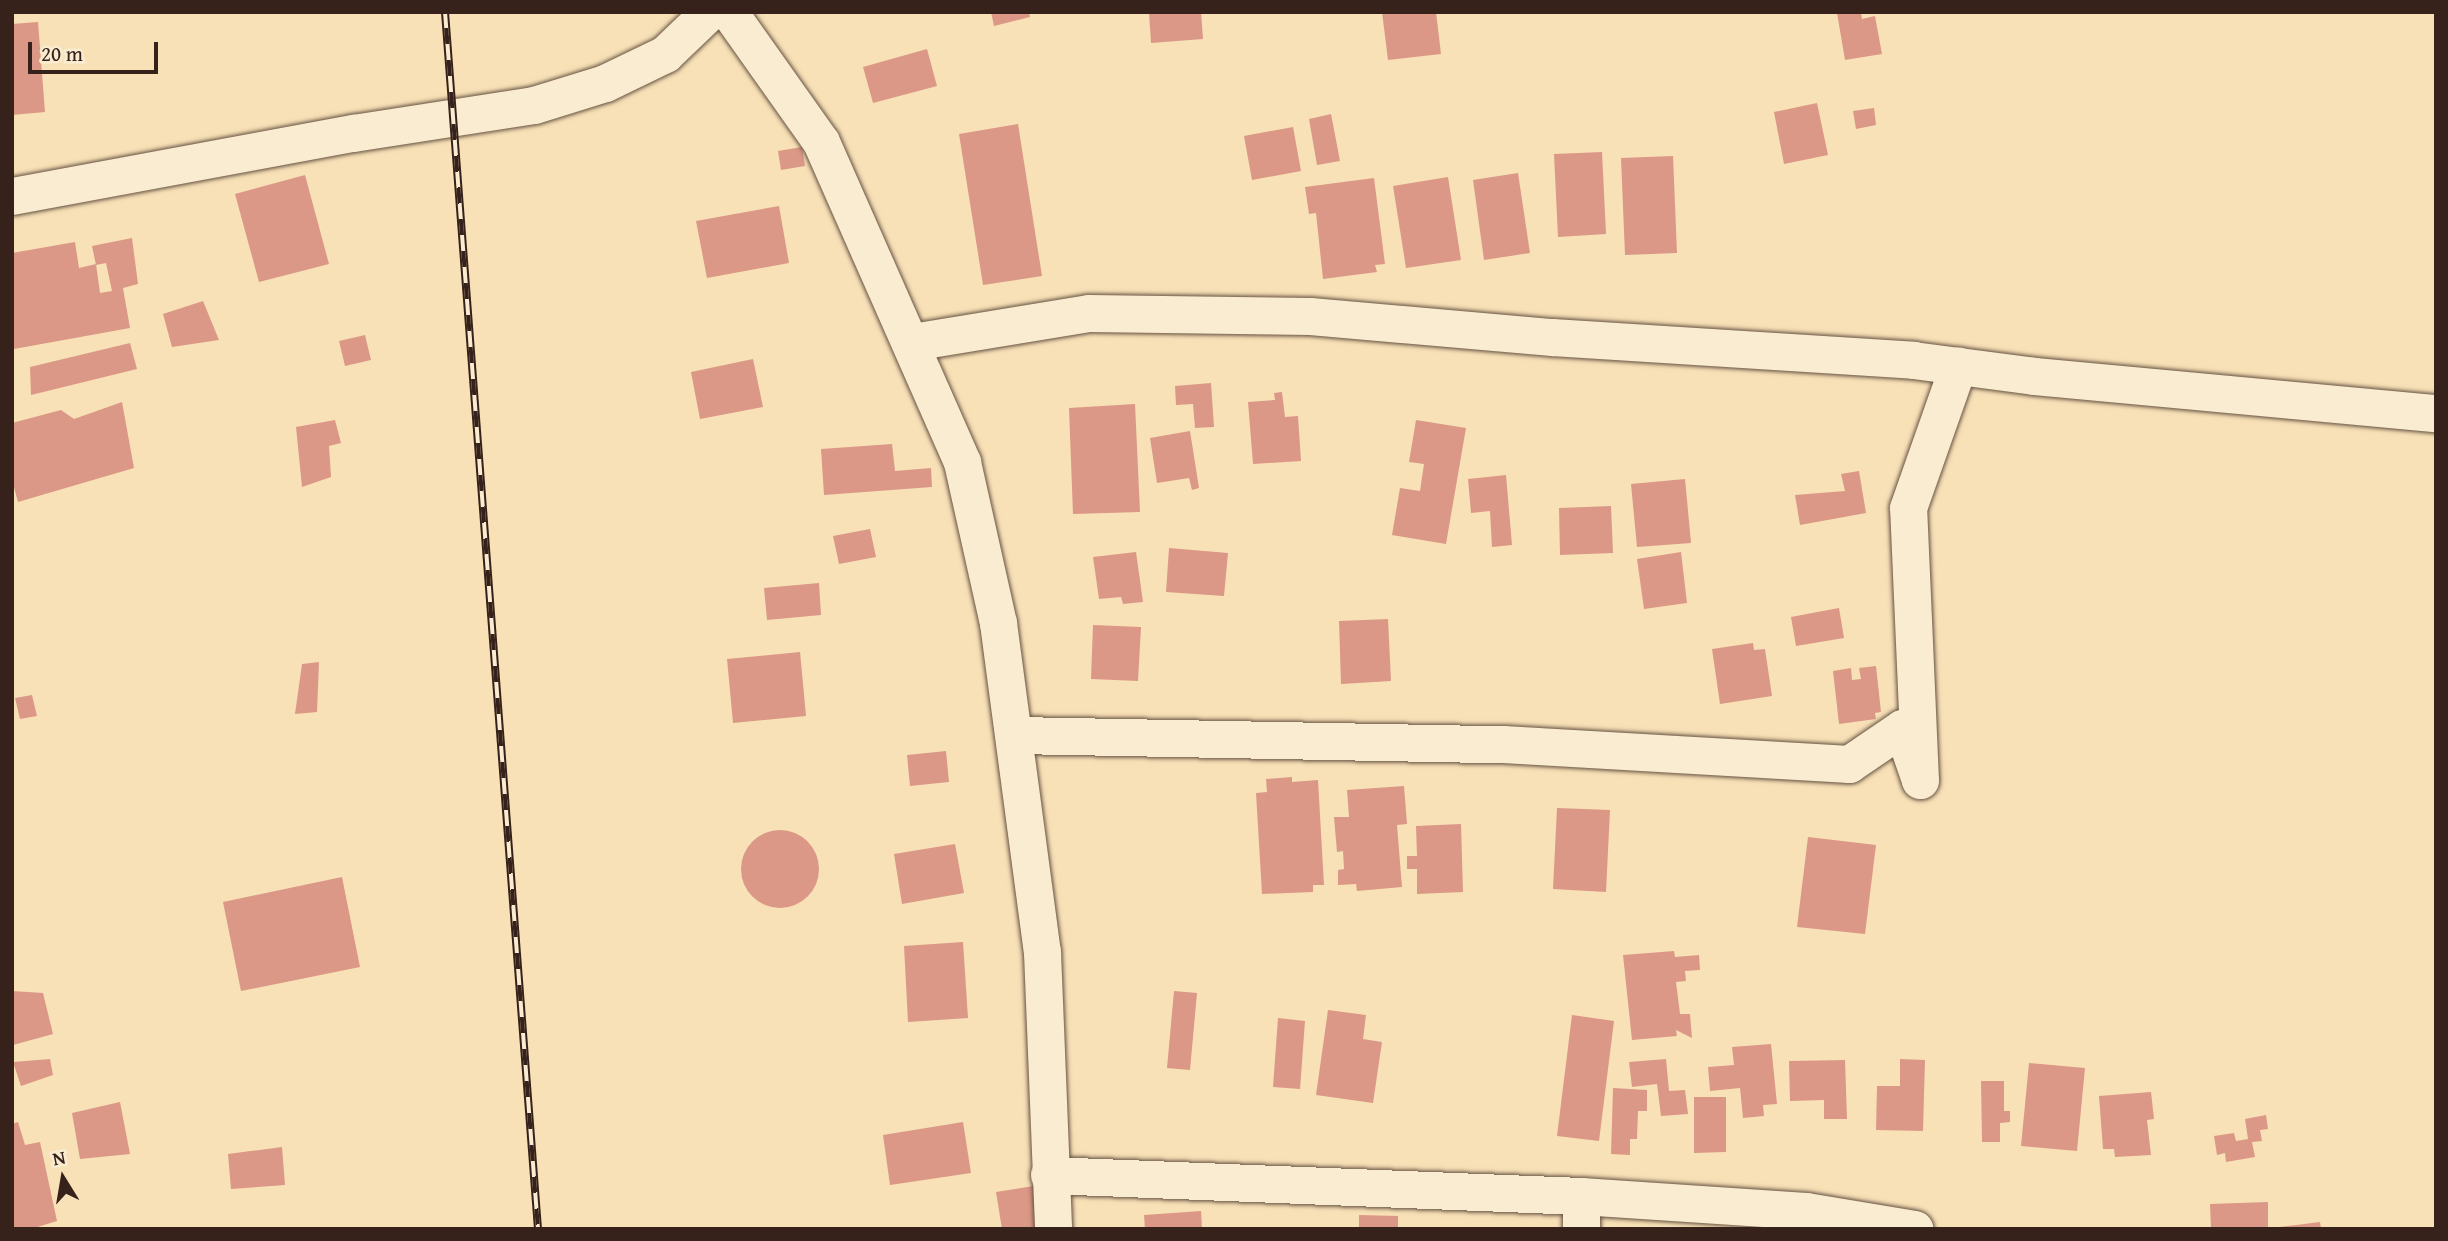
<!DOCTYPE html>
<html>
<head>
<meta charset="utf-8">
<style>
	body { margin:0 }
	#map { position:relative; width:2448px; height:1241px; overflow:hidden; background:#f8e1b7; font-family:"Gentium Book Plus",serif }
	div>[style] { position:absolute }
	.building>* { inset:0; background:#db9886 }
	.round { border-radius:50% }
	.roads { filter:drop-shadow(0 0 2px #665242) drop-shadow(0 0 2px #665242) }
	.minor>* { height:37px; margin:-18.5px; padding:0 18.5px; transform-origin:18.5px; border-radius:18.5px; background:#faecd0 }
	.rail>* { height:8px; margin-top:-4px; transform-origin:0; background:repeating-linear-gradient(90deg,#faecd0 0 16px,#36221b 0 32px); box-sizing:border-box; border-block:2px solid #36221b }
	span { translate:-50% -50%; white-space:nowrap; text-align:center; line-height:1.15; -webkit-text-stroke:6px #faecd0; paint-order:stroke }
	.frame { position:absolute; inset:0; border:14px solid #36221b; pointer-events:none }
	.north { position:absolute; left:28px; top:1143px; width:70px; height:70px; -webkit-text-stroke:5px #faecd0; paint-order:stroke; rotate:349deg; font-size:19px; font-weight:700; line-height:28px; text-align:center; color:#36221b }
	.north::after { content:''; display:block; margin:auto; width:24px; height:32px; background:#36221b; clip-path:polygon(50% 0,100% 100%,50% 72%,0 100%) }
	.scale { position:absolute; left:28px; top:42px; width:130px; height:32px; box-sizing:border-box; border:4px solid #36221b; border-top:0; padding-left:9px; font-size:21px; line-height:24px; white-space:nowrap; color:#36221b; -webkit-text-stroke:5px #faecd0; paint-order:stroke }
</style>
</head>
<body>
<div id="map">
	<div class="building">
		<div style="clip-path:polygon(991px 12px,1029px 12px,1030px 17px,994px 26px)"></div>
		<div style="clip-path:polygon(1149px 12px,1201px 12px,1203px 39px,1151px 43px)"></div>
		<div style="clip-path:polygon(1382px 12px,1436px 12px,1441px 54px,1388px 60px)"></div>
		<div style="clip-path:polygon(1861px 12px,1862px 19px,1875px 16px,1882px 54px,1845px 60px,1837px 13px)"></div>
		<div style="clip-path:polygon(38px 22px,45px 112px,12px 115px,12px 24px)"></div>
		<div style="clip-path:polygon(927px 49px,937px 86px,873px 103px,863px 67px)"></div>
		<div style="clip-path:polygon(1817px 103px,1828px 155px,1784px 164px,1774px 112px)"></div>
		<div style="clip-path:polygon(1874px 108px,1876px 125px,1856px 129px,1853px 111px)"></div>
		<div style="clip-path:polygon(1331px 114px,1340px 161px,1317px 165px,1309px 119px)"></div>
		<div style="clip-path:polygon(1018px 124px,1042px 276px,983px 285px,959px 134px)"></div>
		<div style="clip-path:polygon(1293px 127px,1301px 171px,1252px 180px,1244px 136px)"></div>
		<div style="clip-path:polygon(802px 147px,805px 166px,781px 170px,778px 151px)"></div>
		<div style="clip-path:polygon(1602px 152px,1606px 234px,1558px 237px,1554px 154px)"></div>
		<div style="clip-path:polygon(1673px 156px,1677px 253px,1625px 255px,1621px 158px)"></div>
		<div style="clip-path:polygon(1518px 173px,1530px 253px,1484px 260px,1473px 180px)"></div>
		<div style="clip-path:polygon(305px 175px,329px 264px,259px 282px,235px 194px)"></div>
		<div style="clip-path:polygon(1448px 177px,1461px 260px,1406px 268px,1393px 186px)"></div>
		<div style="clip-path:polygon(1374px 178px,1385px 264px,1375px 265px,1377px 272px,1323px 279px,1316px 213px,1309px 214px,1305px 187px)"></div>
		<div style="clip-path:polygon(779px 206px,789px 263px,707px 278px,696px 221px)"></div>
		<div style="clip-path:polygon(132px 238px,138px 284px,123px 288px,130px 328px,14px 349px,12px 253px,75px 242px,79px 268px,96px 264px,100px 293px,112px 291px,106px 263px,96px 265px,92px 246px)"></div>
		<div style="clip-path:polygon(203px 301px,219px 340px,172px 347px,163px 314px)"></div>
		<div style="clip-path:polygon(365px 335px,371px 360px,345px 366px,339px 341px)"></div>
		<div style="clip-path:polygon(130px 343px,137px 369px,31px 395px,30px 367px)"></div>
		<div style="clip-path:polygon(753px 359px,763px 407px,700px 419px,691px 372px)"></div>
		<div style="clip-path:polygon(1211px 383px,1214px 427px,1195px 428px,1193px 404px,1176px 405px,1175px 386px)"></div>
		<div style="clip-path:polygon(1282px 392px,1285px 417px,1298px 416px,1301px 461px,1253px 464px,1248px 402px,1275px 400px,1274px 393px)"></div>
		<div style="clip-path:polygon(122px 402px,134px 468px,18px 502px,12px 480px,12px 423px,61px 410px,74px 419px)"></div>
		<div style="clip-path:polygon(1135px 404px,1140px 512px,1073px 514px,1069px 408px)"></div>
		<div style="clip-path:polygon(335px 420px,341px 443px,329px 446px,331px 477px,302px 487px,296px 427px)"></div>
		<div style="clip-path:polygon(1416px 420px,1466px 428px,1446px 544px,1392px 535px,1400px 488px,1420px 491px,1424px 464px,1409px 462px)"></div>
		<div style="clip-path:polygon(1190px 431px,1199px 488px,1192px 490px,1189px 478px,1157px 483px,1150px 438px)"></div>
		<div style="clip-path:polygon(892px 444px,895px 471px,931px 468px,932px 487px,824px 495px,821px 449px)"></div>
		<div style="clip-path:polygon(1859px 471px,1866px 513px,1800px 525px,1795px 495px,1845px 491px,1841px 474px)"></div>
		<div style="clip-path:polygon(1506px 475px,1512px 545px,1492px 547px,1490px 511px,1471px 513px,1468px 479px)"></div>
		<div style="clip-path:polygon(1685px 479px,1691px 543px,1637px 547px,1631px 484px)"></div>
		<div style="clip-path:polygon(1611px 506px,1613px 553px,1560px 555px,1559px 508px)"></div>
		<div style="clip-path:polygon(870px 529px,876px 557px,839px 564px,833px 536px)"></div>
		<div style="clip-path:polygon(1169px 548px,1228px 553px,1224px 596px,1166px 592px)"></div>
		<div style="clip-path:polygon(1136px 552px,1143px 602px,1123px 604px,1121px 597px,1099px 599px,1093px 557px)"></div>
		<div style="clip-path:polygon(1681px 552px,1687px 603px,1644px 609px,1637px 559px)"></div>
		<div style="clip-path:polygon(819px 583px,821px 615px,767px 620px,764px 588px)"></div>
		<div style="clip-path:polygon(1839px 608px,1844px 638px,1796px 646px,1791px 617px)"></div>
		<div style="clip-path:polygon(1388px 619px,1391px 681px,1341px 684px,1339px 621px)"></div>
		<div style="clip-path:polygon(1093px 625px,1141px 627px,1138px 681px,1091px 679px)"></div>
		<div style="clip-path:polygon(1753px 643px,1754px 650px,1765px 649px,1772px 696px,1720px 704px,1712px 649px)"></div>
		<div style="clip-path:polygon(800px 652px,806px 716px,733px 723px,727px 659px)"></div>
		<div style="clip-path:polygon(319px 662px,317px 712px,295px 714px,302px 664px)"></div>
		<div style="clip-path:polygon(1876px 666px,1881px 712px,1875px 713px,1876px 719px,1839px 724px,1833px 671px,1851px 668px,1852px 680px,1861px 679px,1859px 668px)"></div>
		<div style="clip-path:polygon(32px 695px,37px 716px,20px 719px,15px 698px)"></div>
		<div style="clip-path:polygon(946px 751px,949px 782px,910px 786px,907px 755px)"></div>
		<div style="clip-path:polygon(1292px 777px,1292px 782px,1318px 780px,1324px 885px,1313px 885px,1313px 892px,1262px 894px,1256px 793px,1267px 792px,1266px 779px)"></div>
		<div style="clip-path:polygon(1404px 786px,1407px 824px,1397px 825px,1402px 887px,1357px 891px,1356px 884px,1338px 885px,1338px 870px,1344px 869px,1343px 851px,1337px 852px,1334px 817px,1349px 817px,1347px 790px)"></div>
		<div style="clip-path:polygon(1557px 808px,1610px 810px,1606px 892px,1553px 889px)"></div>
		<div style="clip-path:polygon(1461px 824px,1463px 892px,1417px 894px,1417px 869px,1407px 869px,1407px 856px,1417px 856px,1416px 826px)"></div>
		<div class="round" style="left:741px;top:830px;width:78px;height:78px"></div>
		<div style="clip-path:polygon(1808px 837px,1876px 845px,1865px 934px,1797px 927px)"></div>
		<div style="clip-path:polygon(955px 844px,964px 893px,902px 904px,894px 854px)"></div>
		<div style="clip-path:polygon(342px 877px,360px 967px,241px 991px,223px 902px)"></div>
		<div style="clip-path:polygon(963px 942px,968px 1018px,908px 1022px,904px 946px)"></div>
		<div style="clip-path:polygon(1674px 951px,1675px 957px,1699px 955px,1700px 970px,1685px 971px,1686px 981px,1676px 982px,1680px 1014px,1690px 1014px,1692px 1038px,1676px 1030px,1677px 1036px,1632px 1040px,1623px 955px)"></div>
		<div style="clip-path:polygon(12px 991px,43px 993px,53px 1034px,13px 1045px)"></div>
		<div style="clip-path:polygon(1174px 991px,1197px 993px,1190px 1070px,1167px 1068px)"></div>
		<div style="clip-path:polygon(1328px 1010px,1366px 1015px,1363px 1039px,1382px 1042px,1373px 1103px,1316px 1095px)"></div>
		<div style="clip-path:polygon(1572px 1015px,1614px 1021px,1599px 1141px,1557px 1136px)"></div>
		<div style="clip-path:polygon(1278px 1018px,1305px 1021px,1300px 1089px,1273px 1087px)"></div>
		<div style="clip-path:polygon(1771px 1044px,1777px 1104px,1763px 1105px,1764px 1116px,1743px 1118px,1740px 1088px,1710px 1091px,1708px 1067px,1734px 1065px,1732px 1047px)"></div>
		<div style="clip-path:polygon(50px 1059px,53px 1075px,21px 1086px,13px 1062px)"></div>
		<div style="clip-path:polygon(1666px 1059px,1669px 1091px,1685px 1090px,1688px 1114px,1661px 1116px,1657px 1084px,1632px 1087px,1629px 1062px)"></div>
		<div style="clip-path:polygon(1900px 1059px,1925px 1060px,1923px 1131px,1876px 1130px,1877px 1086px,1900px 1086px)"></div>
		<div style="clip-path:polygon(1845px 1060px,1847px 1119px,1824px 1119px,1824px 1100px,1790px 1101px,1789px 1061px)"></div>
		<div style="clip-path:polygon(2029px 1063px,2085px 1068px,2077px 1151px,2021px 1146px)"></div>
		<div style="clip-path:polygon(1981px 1081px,2004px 1081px,2004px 1111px,2010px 1111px,2010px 1122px,2000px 1123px,2000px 1142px,1982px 1142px)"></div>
		<div style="clip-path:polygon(1613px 1088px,1647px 1090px,1647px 1111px,1638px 1111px,1637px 1139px,1630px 1139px,1630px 1155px,1611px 1154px)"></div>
		<div style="clip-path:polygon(2151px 1092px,2154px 1119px,2147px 1120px,2151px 1155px,2115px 1157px,2114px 1149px,2103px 1149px,2099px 1096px)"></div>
		<div style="clip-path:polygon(1694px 1097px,1726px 1097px,1726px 1152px,1694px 1153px)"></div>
		<div style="clip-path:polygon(120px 1102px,130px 1154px,80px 1159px,72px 1113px)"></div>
		<div style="clip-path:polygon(2266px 1115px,2268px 1129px,2260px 1130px,2262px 1141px,2252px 1142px,2255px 1157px,2226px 1162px,2225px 1153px,2217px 1155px,2214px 1136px,2234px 1133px,2236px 1141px,2248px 1139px,2245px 1119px)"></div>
		<div style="clip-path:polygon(18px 1122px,25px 1145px,40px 1142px,57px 1221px,31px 1229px,12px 1229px,12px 1124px)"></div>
		<div style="clip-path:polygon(963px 1122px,971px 1173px,890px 1185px,883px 1135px)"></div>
		<div style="clip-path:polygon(282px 1147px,285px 1185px,231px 1189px,228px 1154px)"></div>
		<div style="clip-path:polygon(1034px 1186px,1041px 1229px,1002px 1229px,996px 1192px)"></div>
		<div style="clip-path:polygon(2268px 1202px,2268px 1229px,2211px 1229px,2210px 1204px)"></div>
		<div style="clip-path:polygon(1201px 1211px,1202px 1229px,1145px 1229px,1144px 1215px)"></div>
		<div style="clip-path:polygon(1359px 1215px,1398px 1216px,1398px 1229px,1359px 1229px)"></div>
		<div style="clip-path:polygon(2320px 1222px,2321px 1229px,2279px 1229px,2279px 1227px)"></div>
	</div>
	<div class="roads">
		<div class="minor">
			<div style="left:729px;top:12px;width:159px;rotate:54.7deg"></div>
			<div style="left:821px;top:142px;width:350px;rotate:66.2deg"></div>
			<div style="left:962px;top:462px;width:165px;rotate:77.4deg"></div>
			<div style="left:998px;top:623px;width:332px;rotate:82.4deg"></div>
			<div style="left:1042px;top:952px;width:277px;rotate:87.7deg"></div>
			<div style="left:12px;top:196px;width:347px;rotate:-10.5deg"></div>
			<div style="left:353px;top:133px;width:183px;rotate:-8.8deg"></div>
			<div style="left:534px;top:105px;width:74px;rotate:-17.2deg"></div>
			<div style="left:605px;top:83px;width:67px;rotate:-25.8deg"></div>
			<div style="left:665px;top:54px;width:61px;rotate:-43.7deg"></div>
			<div style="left:912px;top:342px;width:179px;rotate:-9.3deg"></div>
			<div style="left:1089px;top:313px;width:221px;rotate:0.8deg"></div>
			<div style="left:1310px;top:316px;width:243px;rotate:5deg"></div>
			<div style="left:1552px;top:337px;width:362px;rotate:3.6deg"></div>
			<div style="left:1913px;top:360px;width:122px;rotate:7.5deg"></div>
			<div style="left:2034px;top:376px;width:404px;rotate:5.3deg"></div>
			<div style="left:1016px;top:735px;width:487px;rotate:1.1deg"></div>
			<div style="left:1503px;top:744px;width:347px;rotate:3.3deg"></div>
			<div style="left:1849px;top:764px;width:64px;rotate:-34.2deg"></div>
			<div style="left:1902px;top:728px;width:55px;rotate:70.9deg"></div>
			<div style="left:1920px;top:780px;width:272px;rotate:-92.5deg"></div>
			<div style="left:1908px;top:508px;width:151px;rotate:-70.6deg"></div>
			<div style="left:1049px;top:1175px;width:532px;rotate:2.26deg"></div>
			<div style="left:1581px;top:1196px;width:225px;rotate:3.8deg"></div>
			<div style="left:1806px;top:1211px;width:110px;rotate:9.4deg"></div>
			<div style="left:1581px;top:1196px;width:33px;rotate:90deg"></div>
		</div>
	</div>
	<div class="rail">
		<div style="left:445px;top:12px;width:1221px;rotate:85.63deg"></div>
	</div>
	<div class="frame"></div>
	<div class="north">N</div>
	<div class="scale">20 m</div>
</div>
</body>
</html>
